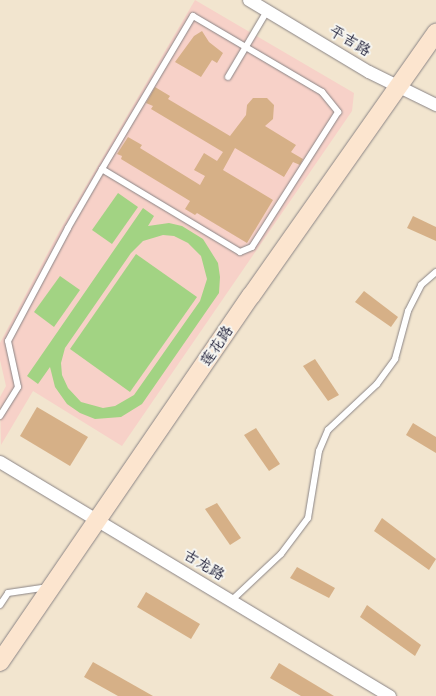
<!DOCTYPE html>
<html>
<head>
<meta charset="utf-8">
<style>
	body { margin:0 }
	#map { position:relative; width:436px; height:696px; overflow:hidden; background:#f2e5cf; font-family:Sriracha,"LXGW WenKai TC",sans-serif }
	div>[style] { position:absolute }
	.built>* { inset:0; background:#f7d1c8 }
	.green>* { inset:0; background:#a2d383 }
	.building>* { inset:0; background:#d6b087 }
	.roads { filter:drop-shadow(0 0 1px #8a8485) drop-shadow(0 0 1px #8a8485) }
	.lane>* { height:6px; margin:-3px; padding:0 3px; transform-origin:3px; border-radius:3px; background:#fff }
	.street>* { height:12px; margin:-6px; padding:0 6px; transform-origin:6px; border-radius:6px; background:#fff }
	.secondary>* { height:18px; margin:-9px; padding:0 9px; transform-origin:9px; border-radius:9px; background:#fce5cf }
	span { translate:-50% -50%; white-space:nowrap; text-align:center; line-height:1.15; -webkit-text-stroke:4px #f6f6f2; paint-order:stroke }
	.street-label { font-size:15px; color:#22223b }
</style>
</head>
<body>
<div id="map">
	<div class="built">
		<div style="clip-path:polygon(195px 0,354px 93px,352px 111px,122px 446px,33px 391px,1px 445px,0 397px,6px 386px,0 360px,0 343px,59px 232px)"></div>
	</div>
	<div class="green">
		<div style="clip-path:polygon(118px 193px,138px 207px,112px 244px,92px 230px)"></div>
		<div style="clip-path:polygon(evenodd,143px 208px,154px 216px,148px 226px,169px 223px,182px 226px,203px 239px,218px 263px,220px 277px,219px 293px,142px 404px,121px 417px,95px 419px,80px 413px,67px 404px,55px 387px,50px 367px,38px 384px,27px 376px,143px 208px,163px 235px,174px 236px,188px 243px,201px 256px,207px 279px,200px 301px,134px 395px,115px 406px,103px 408px,81px 402px,68px 388px,62px 375px,61px 363px,65px 348px,131px 253px,143px 241px,163px 235px)"></div>
		<div style="clip-path:polygon(136px 254px,197px 297px,130px 392px,70px 349px)"></div>
		<div style="clip-path:polygon(60px 276px,80px 290px,54px 327px,34px 312px)"></div>
	</div>
	<div class="building">
		<div style="clip-path:polygon(202px 31px,209px 42px,223px 53px,217px 63px,212px 60px,201px 77px,175px 62px,194px 36px)"></div>
		<div style="clip-path:polygon(155px 87px,170px 96px,168px 99px,230px 136px,246px 115px,247px 105px,253px 98px,267px 98px,274px 105px,273px 119px,265px 126px,296px 145px,291px 152px,303px 159px,300px 165px,293px 162px,284px 177px,235px 148px,223px 170px,273px 200px,247px 243px,197px 213px,195px 215px,185px 209px,190px 201px,121px 159px,122px 156px,117px 154px,128px 137px,142px 145px,140px 148px,200px 185px,205px 176px,194px 170px,204px 153px,217px 161px,223px 152px,151px 109px,153px 106px,146px 103px)"></div>
		<div style="clip-path:polygon(413px 216px,436px 227px,436px 241px,407px 228px)"></div>
		<div style="clip-path:polygon(364px 291px,398px 317px,391px 327px,355px 302px)"></div>
		<div style="clip-path:polygon(315px 359px,339px 395px,328px 401px,303px 366px)"></div>
		<div style="clip-path:polygon(37px 407px,88px 437px,70px 466px,20px 436px)"></div>
		<div style="clip-path:polygon(413px 423px,436px 437px,436px 453px,406px 435px)"></div>
		<div style="clip-path:polygon(256px 428px,280px 464px,269px 471px,244px 435px)"></div>
		<div style="clip-path:polygon(217px 503px,241px 538px,230px 545px,205px 509px)"></div>
		<div style="clip-path:polygon(382px 518px,436px 559px,429px 570px,374px 531px)"></div>
		<div style="clip-path:polygon(297px 567px,335px 588px,329px 598px,290px 578px)"></div>
		<div style="clip-path:polygon(146px 592px,200px 624px,191px 639px,137px 607px)"></div>
		<div style="clip-path:polygon(367px 605px,421px 645px,415px 656px,360px 617px)"></div>
		<div style="clip-path:polygon(93px 662px,153px 696px,118px 696px,84px 677px)"></div>
		<div style="clip-path:polygon(279px 663px,334px 696px,301px 696px,270px 678px)"></div>
	</div>
	<div class="roads">
		<div class="lane">
			<div style="left:228px;top:77px;width:77px;rotate:-59.4deg"></div>
			<div style="left:0;top:416px;width:34px;rotate:-58deg"></div>
			<div style="left:18px;top:387px;width:47px;rotate:-102.3deg"></div>
			<div style="left:8px;top:341px;width:128px;rotate:-62deg"></div>
			<div style="left:68px;top:228px;width:68px;rotate:-60deg"></div>
			<div style="left:102px;top:169px;width:178px;rotate:-59.3deg"></div>
			<div style="left:193px;top:16px;width:150px;rotate:30.5deg"></div>
			<div style="left:322px;top:92px;width:26px;rotate:51deg"></div>
			<div style="left:338px;top:112px;width:160px;rotate:122.5deg"></div>
			<div style="left:252px;top:247px;width:13px;rotate:157deg"></div>
			<div style="left:240px;top:252px;width:161px;rotate:-149deg"></div>
			<div style="left:232px;top:600px;width:67px;rotate:-43.2deg"></div>
			<div style="left:281px;top:554px;width:45px;rotate:-53.1deg"></div>
			<div style="left:308px;top:518px;width:68px;rotate:-80.7deg"></div>
			<div style="left:319px;top:451px;width:23px;rotate:-67deg"></div>
			<div style="left:328px;top:430px;width:67px;rotate:-43.2deg"></div>
			<div style="left:377px;top:384px;width:31px;rotate:-54deg"></div>
			<div style="left:395px;top:359px;width:50px;rotate:-74.8deg"></div>
			<div style="left:408px;top:311px;width:29px;rotate:-63deg"></div>
			<div style="left:421px;top:285px;width:20px;rotate:-41deg"></div>
			<div style="left:0;top:605px;width:14px;rotate:-56deg"></div>
			<div style="left:8px;top:593px;width:41px;rotate:-8.3deg"></div>
		</div>
		<div class="street">
			<div style="left:249px;top:0;width:140px;rotate:31deg"></div>
			<div style="left:369px;top:72px;width:75px;rotate:26.2deg"></div>
			<div style="left:0;top:462px;width:455px;rotate:31deg"></div>
		</div>
		<div class="secondary">
			<div style="left:0;top:662px;width:444px;rotate:-55.6deg"></div>
			<div style="left:251px;top:296px;width:322px;rotate:-54.9deg"></div>
		</div>
	</div>
	<div class="street-label">
		<span style="left:350px;top:41px;rotate:31deg">平吉路</span>
		<span style="left:217px;top:346px;rotate:-56deg">莲花路</span>
		<span style="left:204px;top:565px;rotate:31deg">古龙路</span>
	</div>
</div>
</body>
</html>
